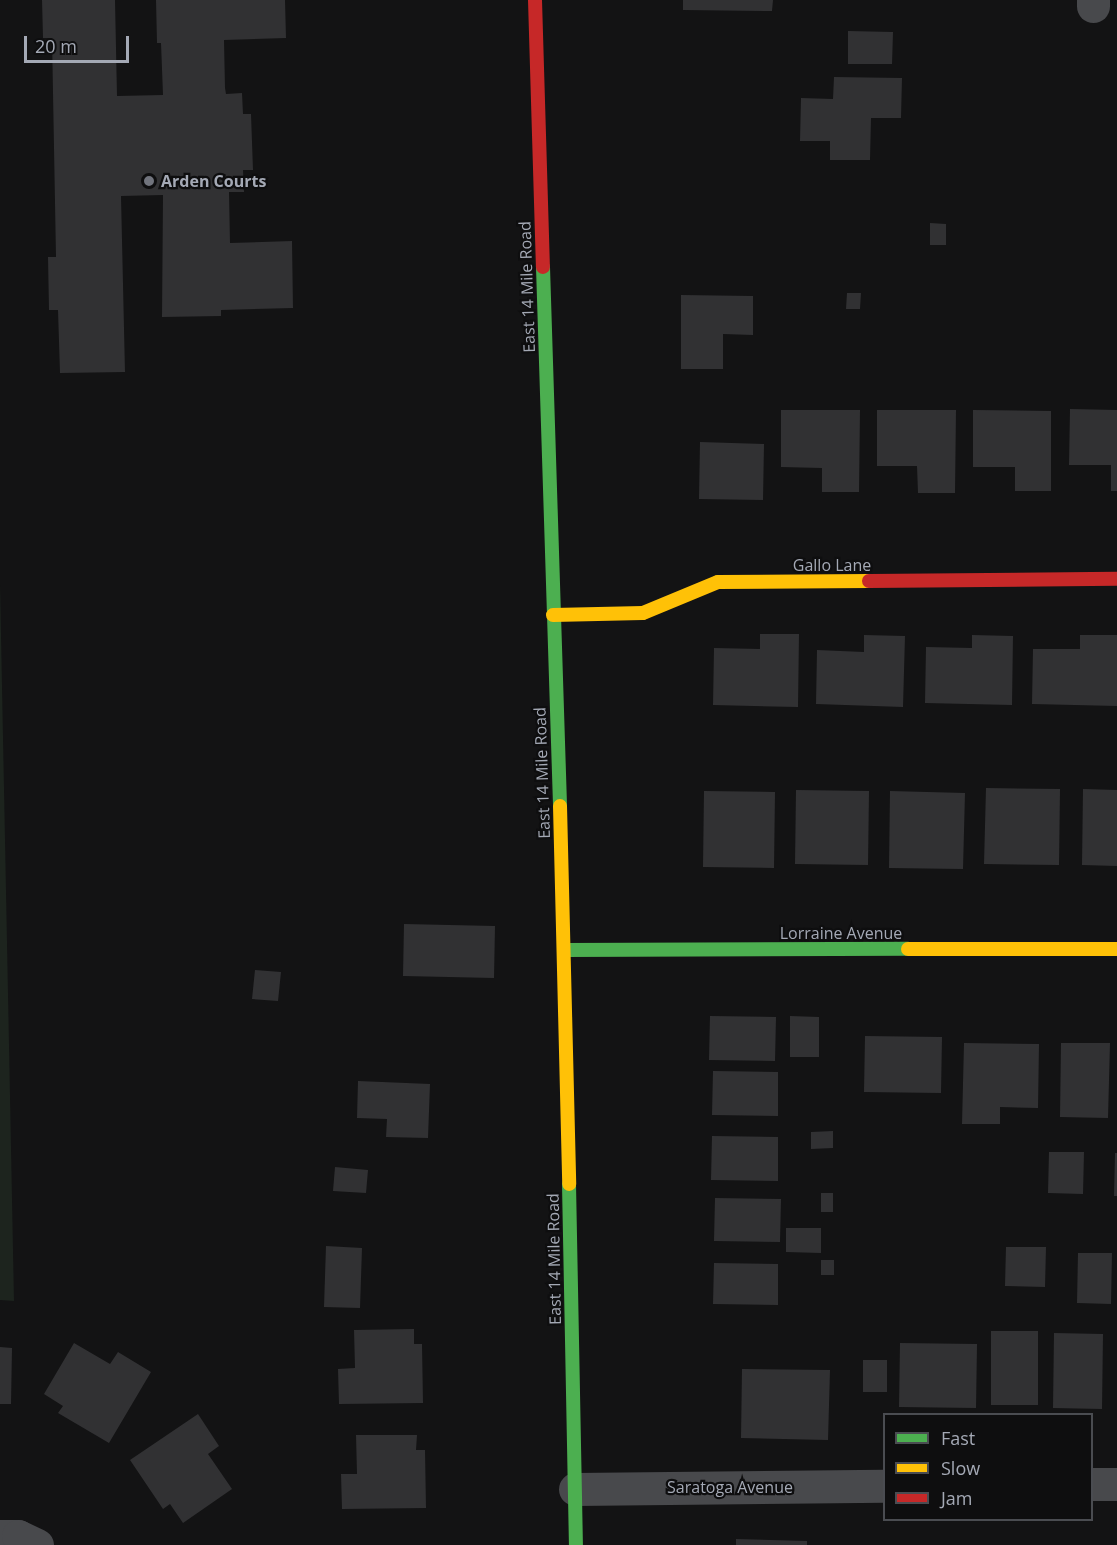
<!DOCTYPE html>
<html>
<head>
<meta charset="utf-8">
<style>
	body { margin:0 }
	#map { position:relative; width:1117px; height:1545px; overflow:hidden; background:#131314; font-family:"Open Sans",sans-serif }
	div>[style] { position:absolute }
	.green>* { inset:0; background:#1d241e }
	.building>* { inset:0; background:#313133 }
	.street>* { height:33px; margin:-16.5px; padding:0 16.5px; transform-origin:16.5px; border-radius:16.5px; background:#48494c }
	.fast>* { height:14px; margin:-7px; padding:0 7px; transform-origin:7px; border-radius:7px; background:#4caf50 }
	.slow>* { height:14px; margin:-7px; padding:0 7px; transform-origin:7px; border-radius:7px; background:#ffc107 }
	.jam>* { height:14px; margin:-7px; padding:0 7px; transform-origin:7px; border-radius:7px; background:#c62828 }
	.dots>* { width:16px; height:16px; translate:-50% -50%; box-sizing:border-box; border:3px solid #0e0e0f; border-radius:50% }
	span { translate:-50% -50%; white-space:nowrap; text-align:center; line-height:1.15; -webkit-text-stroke:4.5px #0e0e0f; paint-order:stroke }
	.poi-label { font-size:16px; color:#a4a9b5; font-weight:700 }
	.left { translate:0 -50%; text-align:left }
	.street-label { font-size:16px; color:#a4a9b5 }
	.legend { position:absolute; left:883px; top:1413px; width:210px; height:108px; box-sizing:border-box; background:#0e0e0f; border:2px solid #4a4c51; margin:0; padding:8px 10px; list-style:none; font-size:18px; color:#a4a9b5 }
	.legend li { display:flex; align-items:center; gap:12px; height:30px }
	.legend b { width:30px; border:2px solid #4a4c51 }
	.scale { position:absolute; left:24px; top:36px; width:105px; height:27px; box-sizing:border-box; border:3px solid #a4a9b5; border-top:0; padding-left:8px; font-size:18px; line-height:21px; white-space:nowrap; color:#a4a9b5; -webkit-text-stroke:4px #0e0e0f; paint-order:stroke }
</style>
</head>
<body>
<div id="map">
	<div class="green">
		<div style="clip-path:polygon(0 583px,14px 1301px,0 1300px)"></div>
	</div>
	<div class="building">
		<div style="clip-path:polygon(42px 0,115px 0,117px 96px,163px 95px,161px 43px,157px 43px,156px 0,285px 0,286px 38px,224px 40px,225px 88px,226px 94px,242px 93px,243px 114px,251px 114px,253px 170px,243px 170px,244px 192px,229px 192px,230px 243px,292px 241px,293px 308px,221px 310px,221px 316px,162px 317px,163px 195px,121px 196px,125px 372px,60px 373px,58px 310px,49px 310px,48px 257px,56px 257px,52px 38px,43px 38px)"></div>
		<div style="clip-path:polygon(683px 0,773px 0,772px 11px,683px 10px)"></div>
		<div style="clip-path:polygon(848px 31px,893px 32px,892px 64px,848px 64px)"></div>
		<div style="clip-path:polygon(834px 77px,902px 78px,901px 118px,871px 118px,870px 160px,830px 160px,830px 141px,800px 141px,801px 98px,833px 99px)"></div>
		<div style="clip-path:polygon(930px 223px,946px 224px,946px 245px,930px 245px)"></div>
		<div style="clip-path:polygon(847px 293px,861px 293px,860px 309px,846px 309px)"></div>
		<div style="clip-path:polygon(681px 295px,753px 296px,753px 335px,723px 334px,723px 369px,681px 369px)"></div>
		<div style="clip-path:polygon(1070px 409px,1117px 410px,1117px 491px,1111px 491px,1111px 465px,1069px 465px)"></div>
		<div style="clip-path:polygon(781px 410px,860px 410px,859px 492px,822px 492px,822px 468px,781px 467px)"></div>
		<div style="clip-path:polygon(877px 410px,956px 410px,955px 493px,918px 493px,917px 466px,877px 466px)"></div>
		<div style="clip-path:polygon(973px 410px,1051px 411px,1051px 491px,1015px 491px,1015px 467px,973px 467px)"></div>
		<div style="clip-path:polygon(700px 442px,764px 444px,763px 500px,699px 499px)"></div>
		<div style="clip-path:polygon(760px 634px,799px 634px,798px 707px,713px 705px,714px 648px,760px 649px)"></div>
		<div style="clip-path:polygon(864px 635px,905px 636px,903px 707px,816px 704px,817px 650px,864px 652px)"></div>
		<div style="clip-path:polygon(972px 635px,1013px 636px,1012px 705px,925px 703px,926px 647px,972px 648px)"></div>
		<div style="clip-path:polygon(1080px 635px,1117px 635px,1117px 706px,1032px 704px,1033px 649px,1080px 649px)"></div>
		<div style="clip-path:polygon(986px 788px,1060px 789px,1059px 865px,984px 864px)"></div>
		<div style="clip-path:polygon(1083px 789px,1117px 790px,1117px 866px,1082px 865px)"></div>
		<div style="clip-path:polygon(796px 790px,869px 791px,868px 865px,795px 864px)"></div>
		<div style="clip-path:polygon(704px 791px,775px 792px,774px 868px,703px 867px)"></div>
		<div style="clip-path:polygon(890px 791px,965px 793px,963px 869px,889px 868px)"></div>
		<div style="clip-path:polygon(404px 924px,495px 926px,494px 978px,403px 976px)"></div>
		<div style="clip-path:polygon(255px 970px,281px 972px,278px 1001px,252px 999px)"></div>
		<div style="clip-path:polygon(710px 1016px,776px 1017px,775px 1061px,709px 1060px)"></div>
		<div style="clip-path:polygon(790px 1016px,819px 1017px,819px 1057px,790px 1057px)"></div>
		<div style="clip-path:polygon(865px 1036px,942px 1037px,941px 1093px,864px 1092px)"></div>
		<div style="clip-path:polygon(964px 1043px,1039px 1044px,1038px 1108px,1000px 1107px,1000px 1124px,962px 1124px)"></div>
		<div style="clip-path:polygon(1061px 1043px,1110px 1043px,1108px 1118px,1060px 1117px)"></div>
		<div style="clip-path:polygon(713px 1071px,778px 1072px,778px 1116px,712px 1115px)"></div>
		<div style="clip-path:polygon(358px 1081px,430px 1084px,428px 1138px,386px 1137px,387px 1119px,357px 1118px)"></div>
		<div style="clip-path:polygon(833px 1131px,833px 1148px,811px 1149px,811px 1132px)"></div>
		<div style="clip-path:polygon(712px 1136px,778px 1137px,778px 1181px,711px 1180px)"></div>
		<div style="clip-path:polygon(1049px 1152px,1084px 1152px,1083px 1194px,1048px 1193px)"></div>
		<div style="clip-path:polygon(1115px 1153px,1117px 1153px,1117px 1196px,1114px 1196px)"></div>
		<div style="clip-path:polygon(335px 1167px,368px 1170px,366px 1193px,333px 1191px)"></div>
		<div style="clip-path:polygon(821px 1193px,833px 1193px,833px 1212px,821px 1212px)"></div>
		<div style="clip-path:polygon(715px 1198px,781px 1199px,780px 1242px,714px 1241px)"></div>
		<div style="clip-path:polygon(786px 1228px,821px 1228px,821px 1253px,786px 1252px)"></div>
		<div style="clip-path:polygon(326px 1246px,362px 1248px,360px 1308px,324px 1307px)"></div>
		<div style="clip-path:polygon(1006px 1247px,1046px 1247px,1045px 1287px,1005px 1286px)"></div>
		<div style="clip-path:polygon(1078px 1253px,1112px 1253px,1111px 1304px,1077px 1303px)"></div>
		<div style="clip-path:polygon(821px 1260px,834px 1260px,834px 1275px,821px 1275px)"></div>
		<div style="clip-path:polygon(714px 1263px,778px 1264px,778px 1305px,713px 1304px)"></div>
		<div style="clip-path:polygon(414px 1329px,414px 1344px,422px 1344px,423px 1403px,339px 1404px,338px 1369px,355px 1368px,354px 1330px)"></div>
		<div style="clip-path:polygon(991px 1331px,1038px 1331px,1038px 1405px,991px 1405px)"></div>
		<div style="clip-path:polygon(1054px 1333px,1103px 1334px,1102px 1409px,1053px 1408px)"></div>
		<div style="clip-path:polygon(74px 1343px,110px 1364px,118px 1352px,151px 1372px,109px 1443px,58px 1413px,63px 1406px,44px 1394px)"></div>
		<div style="clip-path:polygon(900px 1343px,977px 1344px,976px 1408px,899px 1407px)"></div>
		<div style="clip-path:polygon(0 1347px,12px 1348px,11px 1404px,0 1404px)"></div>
		<div style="clip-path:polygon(863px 1360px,887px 1360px,887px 1392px,863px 1392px)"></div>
		<div style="clip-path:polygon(742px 1369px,830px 1370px,828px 1440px,741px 1438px)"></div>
		<div style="clip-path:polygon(198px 1414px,219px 1446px,208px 1454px,232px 1489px,183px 1523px,170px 1504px,163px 1509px,130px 1460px)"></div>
		<div style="clip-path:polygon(356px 1435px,417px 1435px,416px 1450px,425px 1450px,426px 1508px,342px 1509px,341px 1474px,357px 1474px)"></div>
		<div style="clip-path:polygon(736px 1539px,807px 1541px,807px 1545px,736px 1545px)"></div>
	</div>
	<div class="street">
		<div style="left:1093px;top:0;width:6px;rotate:90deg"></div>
		<div style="left:1092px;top:1484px;width:25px"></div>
		<div style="left:575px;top:1489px;width:309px;rotate:-0.6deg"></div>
		<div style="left:0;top:1536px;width:18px"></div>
		<div style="left:18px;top:1536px;width:21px;rotate:25deg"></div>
	</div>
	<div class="fast">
		<div style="left:543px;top:267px;width:539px;rotate:88.19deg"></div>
		<div style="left:565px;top:950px;width:343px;rotate:-0.2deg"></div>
		<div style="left:569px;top:1184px;width:361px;rotate:88.9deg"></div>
	</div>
	<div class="slow">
		<div style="left:553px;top:615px;width:90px;rotate:-1.3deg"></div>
		<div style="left:643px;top:613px;width:81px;rotate:-22.5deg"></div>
		<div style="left:718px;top:582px;width:151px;rotate:-0.4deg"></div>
		<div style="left:560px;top:806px;width:378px;rotate:88.6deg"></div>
		<div style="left:908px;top:949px;width:209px"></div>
	</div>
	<div class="jam">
		<div style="left:535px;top:0;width:267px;rotate:88.3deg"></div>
		<div style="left:869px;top:581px;width:248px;rotate:-0.5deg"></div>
	</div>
	<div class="dots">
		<div style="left:149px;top:181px;background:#71747d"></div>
	</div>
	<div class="poi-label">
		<span class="left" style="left:161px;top:181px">Arden Courts</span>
	</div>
	<div class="street-label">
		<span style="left:527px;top:287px;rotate:-92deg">East 14 Mile Road</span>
		<span style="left:832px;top:565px">Gallo Lane</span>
		<span style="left:542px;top:773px;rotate:-92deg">East 14 Mile Road</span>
		<span style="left:841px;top:933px">Lorraine Avenue</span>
		<span style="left:554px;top:1259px;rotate:-91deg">East 14 Mile Road</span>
		<span style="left:730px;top:1487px">Saratoga Avenue</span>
	</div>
	<ul class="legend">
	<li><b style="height:8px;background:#4caf50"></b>Fast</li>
	<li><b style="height:8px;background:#ffc107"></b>Slow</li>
	<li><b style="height:8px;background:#c62828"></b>Jam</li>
	</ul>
	<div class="scale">20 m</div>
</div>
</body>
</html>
